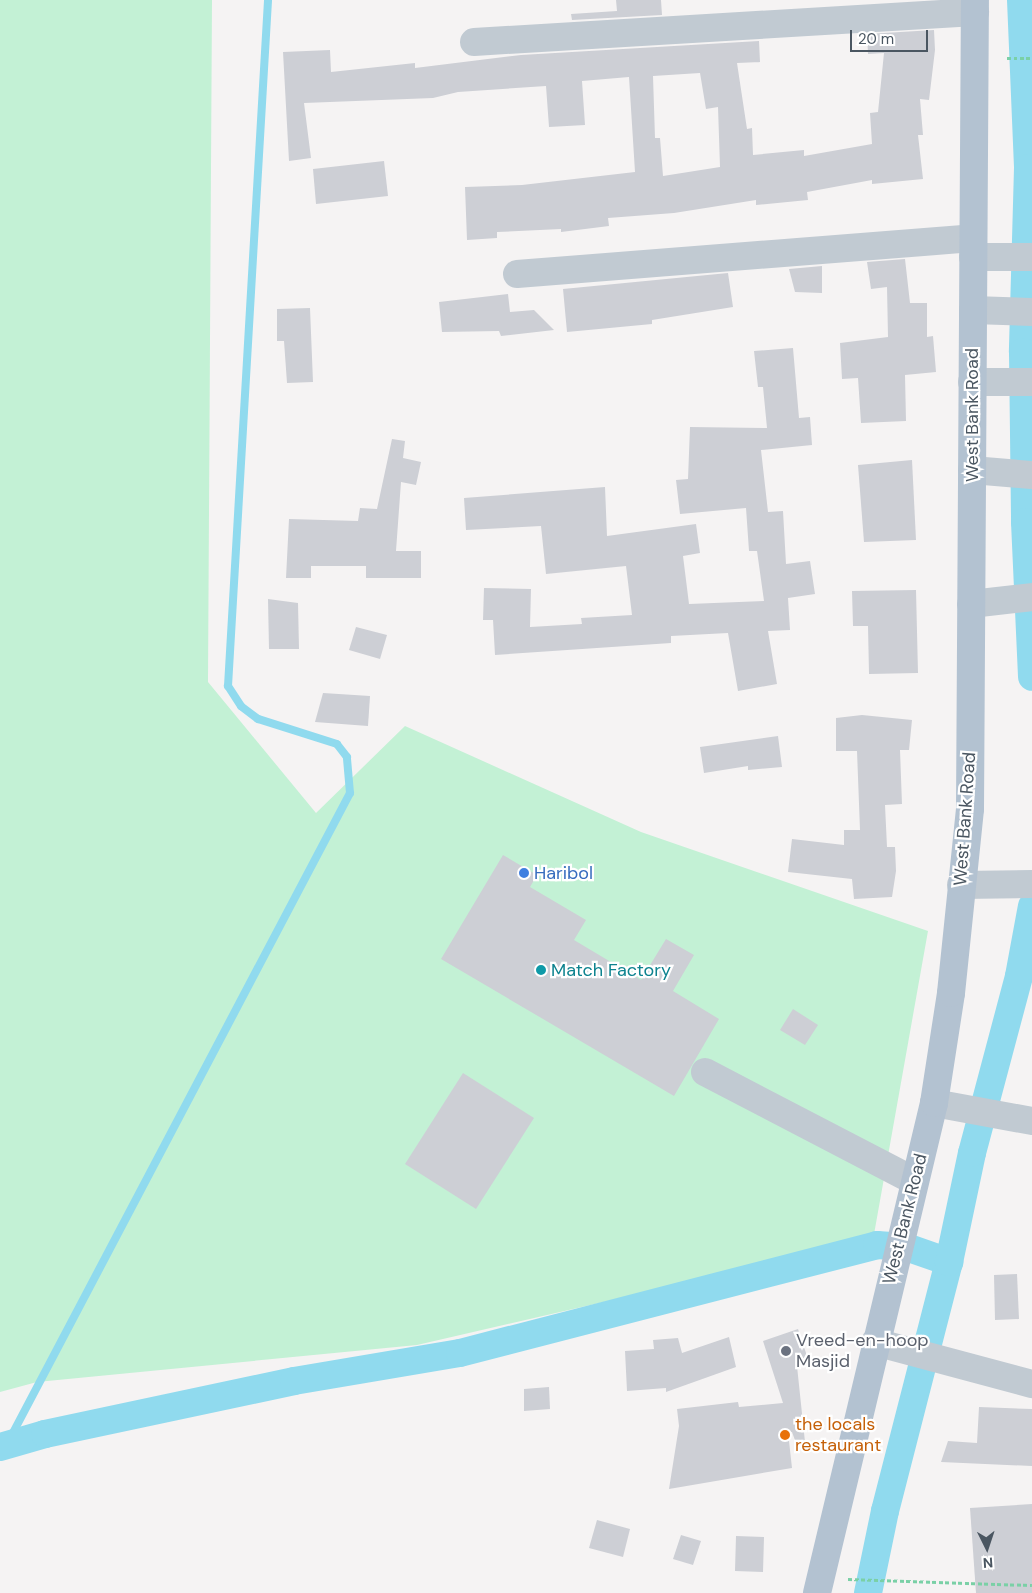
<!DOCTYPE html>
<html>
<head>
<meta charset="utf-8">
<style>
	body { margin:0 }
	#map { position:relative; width:1032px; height:1593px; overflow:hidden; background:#f5f3f3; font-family:"DM Sans",sans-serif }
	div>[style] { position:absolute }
	.green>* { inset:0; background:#c3f1d5 }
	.stream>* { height:8px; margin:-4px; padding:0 4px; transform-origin:4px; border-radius:4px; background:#90daee }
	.canal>* { height:28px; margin:-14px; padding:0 14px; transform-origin:14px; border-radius:14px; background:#90daee }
	.building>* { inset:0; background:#cdcfd5 }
	.path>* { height:3px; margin-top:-1.5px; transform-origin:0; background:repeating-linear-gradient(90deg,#7ad0a6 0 4px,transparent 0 6.5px) }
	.minor>* { height:28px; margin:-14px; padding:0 14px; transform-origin:14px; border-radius:14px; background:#c1cad2 }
	.major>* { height:28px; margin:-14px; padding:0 14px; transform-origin:14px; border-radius:14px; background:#b3c2d1 }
	.dots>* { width:14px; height:14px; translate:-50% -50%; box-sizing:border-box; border:2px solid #fff; border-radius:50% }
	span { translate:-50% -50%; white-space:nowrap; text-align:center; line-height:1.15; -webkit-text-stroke:4.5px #fff; paint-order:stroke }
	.street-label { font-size:18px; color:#4a5661 }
	.shop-label { font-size:18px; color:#366cbe }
	.left { translate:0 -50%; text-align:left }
	.culture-label { font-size:18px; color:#0d838f }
	.worship-label { font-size:18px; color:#5b616d }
	.food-label { font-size:18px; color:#c56008 }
	.north { position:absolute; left:962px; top:1523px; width:50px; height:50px; -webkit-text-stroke:4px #fff; paint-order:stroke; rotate:176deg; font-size:14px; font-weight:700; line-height:20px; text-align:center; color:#4a5661 }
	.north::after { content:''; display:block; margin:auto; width:18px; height:22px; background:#4a5661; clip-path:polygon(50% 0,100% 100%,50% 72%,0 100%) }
	.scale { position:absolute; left:850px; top:30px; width:78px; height:22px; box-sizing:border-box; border:2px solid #4a5661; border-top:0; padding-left:6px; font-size:15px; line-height:18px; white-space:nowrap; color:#4a5661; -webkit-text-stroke:4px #fff; paint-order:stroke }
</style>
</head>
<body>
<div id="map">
	<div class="green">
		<div style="clip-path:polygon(0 0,212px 0,208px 682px,316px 813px,405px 726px,641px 832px,928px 931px,873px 1240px,417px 1345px,37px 1382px,0 1392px)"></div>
	</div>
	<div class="stream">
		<div style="left:6px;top:1446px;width:738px;rotate:-62.22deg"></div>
		<div style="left:350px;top:793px;width:36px;rotate:-95deg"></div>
		<div style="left:347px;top:757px;width:16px;rotate:-128deg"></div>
		<div style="left:337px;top:744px;width:83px;rotate:-162.4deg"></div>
		<div style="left:258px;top:719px;width:21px;rotate:-143deg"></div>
		<div style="left:241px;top:706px;width:24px;rotate:-123deg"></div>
		<div style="left:228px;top:686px;width:687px;rotate:-86.66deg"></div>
	</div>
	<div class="canal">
		<div style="left:1021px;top:0;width:168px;rotate:87.6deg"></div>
		<div style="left:1028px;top:168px;width:184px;rotate:91.6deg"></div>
		<div style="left:1023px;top:352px;width:170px;rotate:89.3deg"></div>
		<div style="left:1025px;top:522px;width:155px;rotate:87.4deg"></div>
		<div style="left:0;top:1447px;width:47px;rotate:-16.1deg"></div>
		<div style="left:45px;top:1434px;width:255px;rotate:-12deg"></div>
		<div style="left:294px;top:1381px;width:168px;rotate:-9.6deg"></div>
		<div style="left:460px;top:1353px;width:431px;rotate:-14.5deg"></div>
		<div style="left:877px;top:1245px;width:29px;rotate:4deg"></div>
		<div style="left:906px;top:1247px;width:46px;rotate:19.2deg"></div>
		<div style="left:868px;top:1593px;width:84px;rotate:-78.3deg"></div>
		<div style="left:885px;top:1511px;width:257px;rotate:-75.6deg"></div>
		<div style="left:949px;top:1262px;width:111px;rotate:-78.1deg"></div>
		<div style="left:972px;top:1153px;width:183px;rotate:-75.1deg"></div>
		<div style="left:1019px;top:976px;width:71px;rotate:-79.5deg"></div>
	</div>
	<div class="building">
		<div style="clip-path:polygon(616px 0,661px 0,662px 15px,572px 20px,571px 14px,617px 11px)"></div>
		<div style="clip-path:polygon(evenodd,934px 30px,935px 50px,929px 100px,920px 99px,923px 135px,918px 135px,923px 179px,872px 184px,872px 180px,807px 192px,808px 200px,756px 205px,756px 200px,674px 213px,608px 218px,609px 226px,561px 232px,561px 229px,497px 232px,497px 238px,467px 240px,465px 187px,522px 185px,635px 172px,629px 77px,582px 81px,585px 125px,549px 127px,546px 86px,458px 92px,433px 98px,304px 103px,311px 158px,289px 161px,283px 52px,330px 50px,331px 72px,415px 63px,415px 68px,521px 55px,759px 41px,760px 62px,737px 63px,747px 129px,752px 128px,753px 155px,804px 150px,804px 156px,872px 144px,870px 113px,878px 112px,884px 53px,868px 54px,867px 34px,934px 30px,700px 73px,706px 109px,718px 107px,720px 167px,663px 176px,660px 138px,655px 138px,653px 76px,700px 73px)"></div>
		<div style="clip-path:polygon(384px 161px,388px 196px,316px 204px,313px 169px)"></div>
		<div style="clip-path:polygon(905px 259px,910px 303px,927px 303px,927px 337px,933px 336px,936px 372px,905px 375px,906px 421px,861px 423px,858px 378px,842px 379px,840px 343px,888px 337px,887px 287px,871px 289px,867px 262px)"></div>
		<div style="clip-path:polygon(822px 266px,822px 293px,795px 292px,789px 269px)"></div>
		<div style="clip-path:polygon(728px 273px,733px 307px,652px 320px,652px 324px,567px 332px,563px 289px)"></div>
		<div style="clip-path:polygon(508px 294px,510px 312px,534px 310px,554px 330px,501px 336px,499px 331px,442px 332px,439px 302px)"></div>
		<div style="clip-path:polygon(310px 308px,313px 382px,287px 383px,284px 341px,277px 341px,277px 309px)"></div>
		<div style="clip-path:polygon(793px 348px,799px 418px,810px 417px,812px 445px,761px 450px,768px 512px,783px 511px,786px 564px,810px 561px,815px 594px,788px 598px,790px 630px,768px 631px,777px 684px,738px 691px,728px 633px,671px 636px,671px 643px,495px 655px,493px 620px,483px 620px,484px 588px,531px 589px,530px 627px,582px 624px,581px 618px,632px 615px,626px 566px,546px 574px,541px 526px,466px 530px,464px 498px,605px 487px,607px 536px,696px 524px,700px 553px,683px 556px,689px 604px,764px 601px,757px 551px,749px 551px,746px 508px,680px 514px,676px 480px,688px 479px,690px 427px,767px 428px,763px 387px,758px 387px,754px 351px)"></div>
		<div style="clip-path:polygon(392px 439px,405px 441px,403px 458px,421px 462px,416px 485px,401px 482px,396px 551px,421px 551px,421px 578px,366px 578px,366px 566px,311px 566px,311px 578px,286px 578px,289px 519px,358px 521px,360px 508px,377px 509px)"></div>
		<div style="clip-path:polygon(912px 460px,916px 540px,864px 542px,858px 465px)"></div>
		<div style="clip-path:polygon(916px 590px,918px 673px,869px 674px,868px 626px,853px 626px,852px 591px)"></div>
		<div style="clip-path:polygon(268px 599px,298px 603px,299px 649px,269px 649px)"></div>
		<div style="clip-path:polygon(356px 627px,387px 635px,380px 659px,349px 650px)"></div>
		<div style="clip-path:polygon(323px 693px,370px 696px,368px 726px,315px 722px)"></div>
		<div style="clip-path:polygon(862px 715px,912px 720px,909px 750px,900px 750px,902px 804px,885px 805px,887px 847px,895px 847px,896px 871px,892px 897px,854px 899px,852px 879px,788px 872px,792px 839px,844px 845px,844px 830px,860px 830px,857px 751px,836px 751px,836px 718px)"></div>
		<div style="clip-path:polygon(778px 736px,782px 767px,748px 770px,748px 766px,704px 773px,700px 747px)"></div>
		<div style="clip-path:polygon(503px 855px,537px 875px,530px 887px,586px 920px,574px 940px,641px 980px,666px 939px,694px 955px,673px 991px,719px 1019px,674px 1096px,441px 959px)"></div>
		<div style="clip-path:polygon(793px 1009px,818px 1025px,805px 1045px,780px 1030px)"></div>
		<div style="clip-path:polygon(463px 1073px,534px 1118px,476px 1209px,405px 1164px)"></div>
		<div style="clip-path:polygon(1017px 1274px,1019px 1319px,995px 1320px,994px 1275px)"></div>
		<div style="clip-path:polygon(798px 1329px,809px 1362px,797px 1366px,805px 1442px,796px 1443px,792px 1432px,788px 1432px,792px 1468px,669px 1489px,679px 1426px,677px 1409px,738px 1402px,739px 1407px,783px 1403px,763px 1341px)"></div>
		<div style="clip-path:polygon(729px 1337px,736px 1367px,666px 1392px,666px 1388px,627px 1391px,625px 1351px,654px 1349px,653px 1340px,678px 1338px,682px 1353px)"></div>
		<div style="clip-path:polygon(549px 1387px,550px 1409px,524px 1411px,524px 1389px)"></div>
		<div style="clip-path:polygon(979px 1407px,1032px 1409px,1032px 1466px,941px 1462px,948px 1441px,977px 1443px)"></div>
		<div style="clip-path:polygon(1032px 1504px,1032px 1593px,976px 1593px,970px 1508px)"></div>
		<div style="clip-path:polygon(597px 1520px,630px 1529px,623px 1557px,589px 1548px)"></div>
		<div style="clip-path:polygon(681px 1535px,701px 1541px,693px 1565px,673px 1559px)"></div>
		<div style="clip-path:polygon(736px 1536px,764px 1537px,763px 1572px,735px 1571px)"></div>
	</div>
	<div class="path">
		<div style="left:1007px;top:58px;width:25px"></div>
		<div style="left:848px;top:1579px;width:184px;rotate:1.9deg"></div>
	</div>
	<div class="minor">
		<div style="left:474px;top:42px;width:502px;rotate:-3.43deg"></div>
		<div style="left:973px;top:257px;width:59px"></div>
		<div style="left:517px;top:274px;width:457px;rotate:-4.5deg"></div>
		<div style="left:973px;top:310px;width:59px;rotate:1.9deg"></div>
		<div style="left:972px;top:382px;width:60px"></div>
		<div style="left:972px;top:470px;width:60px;rotate:4.8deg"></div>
		<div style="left:971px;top:604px;width:61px;rotate:-6.5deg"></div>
		<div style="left:961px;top:885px;width:71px;rotate:-0.8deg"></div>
		<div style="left:705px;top:1072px;width:236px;rotate:27.5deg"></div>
		<div style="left:934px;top:1103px;width:100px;rotate:10.4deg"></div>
		<div style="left:875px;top:1342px;width:163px;rotate:15deg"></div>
	</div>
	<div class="major">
		<div style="left:817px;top:1593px;width:504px;rotate:-76.57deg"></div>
		<div style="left:934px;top:1103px;width:111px;rotate:-81.2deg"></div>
		<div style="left:951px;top:993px;width:185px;rotate:-84.1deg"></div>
		<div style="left:970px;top:809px;width:809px;rotate:-89.65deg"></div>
	</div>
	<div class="dots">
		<div style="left:524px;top:873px;background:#3f7fe0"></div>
		<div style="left:541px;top:970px;background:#0f9aa8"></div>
		<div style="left:786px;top:1351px;background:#6b7280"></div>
		<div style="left:785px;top:1435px;background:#e8710a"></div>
	</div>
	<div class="street-label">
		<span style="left:972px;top:415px;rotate:-90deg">West Bank Road</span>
		<span style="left:965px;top:819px;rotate:-86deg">West Bank Road</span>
		<span style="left:905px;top:1219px;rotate:-76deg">West Bank Road</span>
	</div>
	<div class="shop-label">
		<span class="left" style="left:534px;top:873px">Haribol</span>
	</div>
	<div class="culture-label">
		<span class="left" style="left:551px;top:970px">Match Factory</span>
	</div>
	<div class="worship-label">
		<span class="left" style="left:796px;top:1351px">Vreed-en-hoop<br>Masjid</span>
	</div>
	<div class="food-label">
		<span class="left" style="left:795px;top:1435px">the locals<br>restaurant</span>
	</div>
	<div class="north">N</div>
	<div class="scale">20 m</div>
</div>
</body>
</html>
